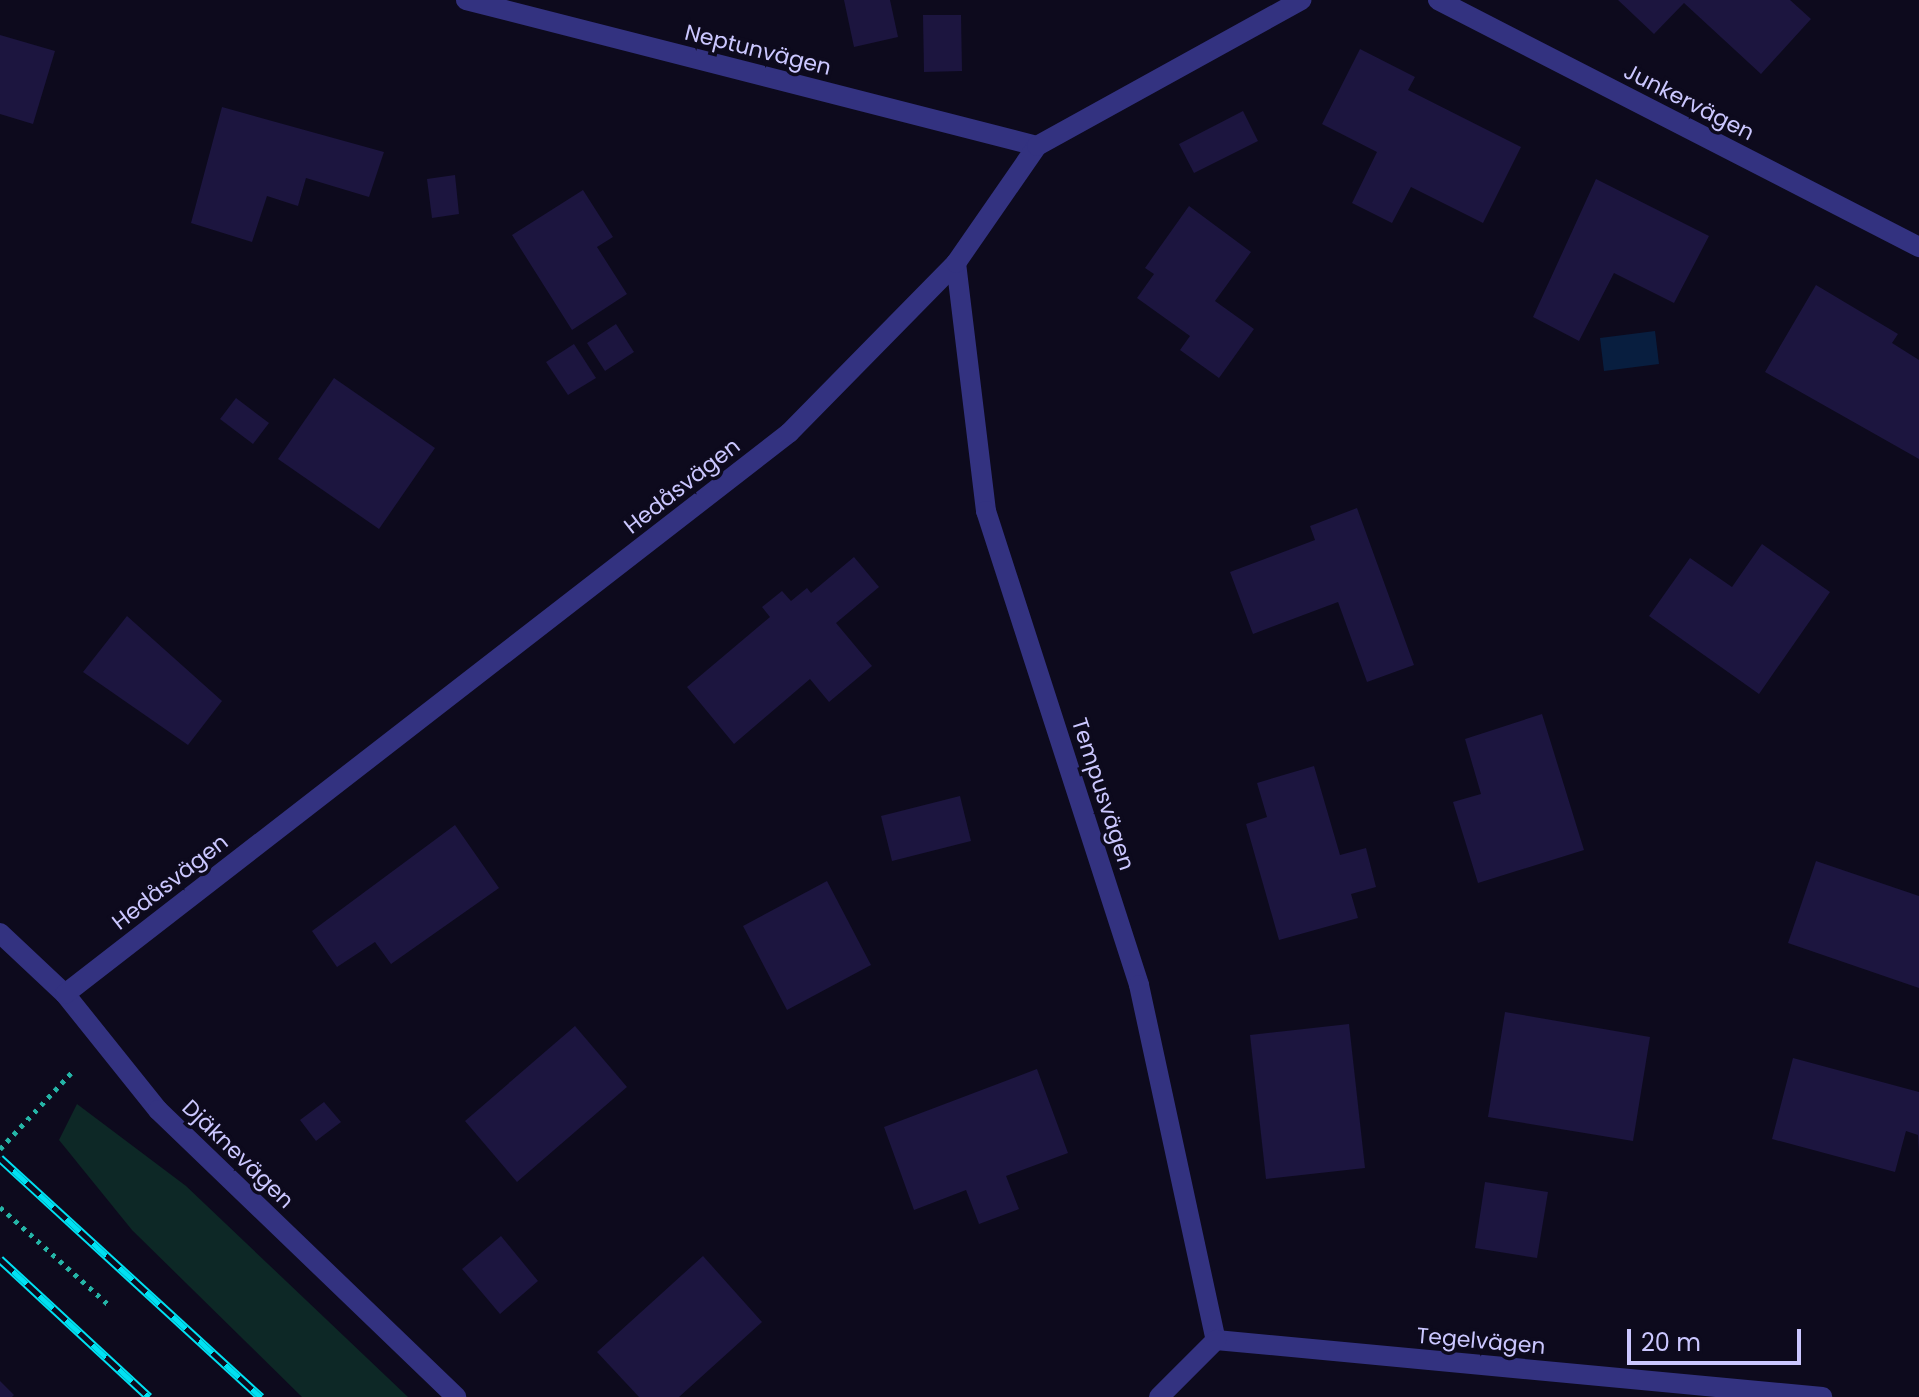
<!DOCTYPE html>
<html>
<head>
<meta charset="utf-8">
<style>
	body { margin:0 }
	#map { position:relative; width:1919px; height:1397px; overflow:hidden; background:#0d0a1d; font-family:Poppins,sans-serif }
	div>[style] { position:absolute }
	.green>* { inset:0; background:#0d2826 }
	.water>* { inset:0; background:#081e3f }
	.building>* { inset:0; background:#1c153f }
	.path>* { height:5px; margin-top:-2.5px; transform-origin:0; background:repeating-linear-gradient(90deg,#25b5a7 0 4px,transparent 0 10px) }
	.minor>* { height:20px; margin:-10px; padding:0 10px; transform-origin:10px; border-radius:10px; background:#333280 }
	.rail>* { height:9px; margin-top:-4.5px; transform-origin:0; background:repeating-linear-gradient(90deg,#0d0a1d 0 18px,#00e1f2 0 36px); box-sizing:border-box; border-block:2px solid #00e1f2 }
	span { translate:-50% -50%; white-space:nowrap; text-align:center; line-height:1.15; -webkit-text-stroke:7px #0d0a1d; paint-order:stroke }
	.street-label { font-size:22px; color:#cbc7ff }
	.scale { position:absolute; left:1627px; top:1329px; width:174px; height:36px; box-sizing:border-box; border:4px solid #cbc7ff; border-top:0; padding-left:10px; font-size:24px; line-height:28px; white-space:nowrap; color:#cbc7ff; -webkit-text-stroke:6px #0d0a1d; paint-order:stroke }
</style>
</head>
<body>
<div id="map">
	<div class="green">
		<div style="clip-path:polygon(77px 1104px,186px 1186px,408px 1397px,302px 1397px,132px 1230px,59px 1140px)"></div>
	</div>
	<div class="water">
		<div style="clip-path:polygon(1655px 331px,1659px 364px,1604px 371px,1600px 338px)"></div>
	</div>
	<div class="building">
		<div style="clip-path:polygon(844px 0,890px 0,898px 37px,854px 47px)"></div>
		<div style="clip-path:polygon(1618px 0,1790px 0,1811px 19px,1761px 74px,1684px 3px,1654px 34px)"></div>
		<div style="clip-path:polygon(923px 15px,961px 15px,962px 71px,924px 72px)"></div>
		<div style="clip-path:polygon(0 35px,55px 51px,33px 124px,0 114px)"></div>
		<div style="clip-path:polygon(1360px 49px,1415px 77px,1408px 90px,1521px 147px,1483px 223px,1411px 187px,1392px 223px,1352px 203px,1377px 152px,1322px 124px)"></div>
		<div style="clip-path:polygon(222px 107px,384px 152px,369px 197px,306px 178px,298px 206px,267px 196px,252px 242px,191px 223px)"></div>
		<div style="clip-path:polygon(1243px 111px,1258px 141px,1194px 173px,1179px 144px)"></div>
		<div style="clip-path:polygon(455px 175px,459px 214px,432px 218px,427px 179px)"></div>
		<div style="clip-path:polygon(1596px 179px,1709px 236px,1674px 303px,1614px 273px,1579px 341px,1533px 317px)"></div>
		<div style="clip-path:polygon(583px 190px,613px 237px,597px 247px,627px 294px,572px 330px,512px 235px)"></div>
		<div style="clip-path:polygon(1189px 206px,1251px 252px,1215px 301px,1254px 329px,1219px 378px,1180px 350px,1190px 336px,1137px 298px,1154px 274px,1145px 268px)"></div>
		<div style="clip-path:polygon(1816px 285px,1898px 334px,1892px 343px,1919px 360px,1919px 459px,1765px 372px)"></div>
		<div style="clip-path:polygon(616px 324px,634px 352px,605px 371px,587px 343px)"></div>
		<div style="clip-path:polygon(574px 344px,596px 378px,568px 395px,546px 362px)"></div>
		<div style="clip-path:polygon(334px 378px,435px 448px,379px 529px,278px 459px)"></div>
		<div style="clip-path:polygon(236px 398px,269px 423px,253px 444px,220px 419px)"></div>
		<div style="clip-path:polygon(1357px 508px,1414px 665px,1367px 682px,1338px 602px,1253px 634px,1230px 572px,1315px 540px,1310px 526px)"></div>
		<div style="clip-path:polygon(1762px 544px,1830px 592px,1759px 694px,1649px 616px,1690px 558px,1732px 587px)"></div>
		<div style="clip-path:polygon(854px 557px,879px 587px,836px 623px,872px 666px,829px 702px,810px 679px,734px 744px,687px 687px,770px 617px,762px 607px,782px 591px,791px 601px,807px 588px,811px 593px)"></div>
		<div style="clip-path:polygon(127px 616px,222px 701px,188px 745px,83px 672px)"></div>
		<div style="clip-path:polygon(1542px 714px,1584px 850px,1478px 883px,1453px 802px,1481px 794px,1465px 739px)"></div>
		<div style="clip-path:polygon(1314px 766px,1340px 855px,1366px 848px,1376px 887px,1351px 894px,1358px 918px,1279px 940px,1246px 824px,1267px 817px,1257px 783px)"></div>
		<div style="clip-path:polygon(960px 796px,971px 841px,892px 861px,881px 816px)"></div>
		<div style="clip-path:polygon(455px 825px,499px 888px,391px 964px,375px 942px,337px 967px,312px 931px)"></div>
		<div style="clip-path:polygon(1816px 861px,1919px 896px,1919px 988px,1788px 943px)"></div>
		<div style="clip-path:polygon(827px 881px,871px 965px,787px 1010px,743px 926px)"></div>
		<div style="clip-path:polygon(1505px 1012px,1650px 1037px,1633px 1141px,1488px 1117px)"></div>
		<div style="clip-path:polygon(1349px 1024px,1365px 1168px,1266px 1179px,1250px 1035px)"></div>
		<div style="clip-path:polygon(575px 1026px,627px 1087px,517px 1182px,465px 1121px)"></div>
		<div style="clip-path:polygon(1793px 1058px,1919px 1092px,1919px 1155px,1918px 1135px,1906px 1131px,1895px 1172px,1772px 1139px)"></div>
		<div style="clip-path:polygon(1037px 1069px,1068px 1153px,1006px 1176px,1019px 1209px,979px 1224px,966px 1190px,914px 1210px,884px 1127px)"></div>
		<div style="clip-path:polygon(324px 1102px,341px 1122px,316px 1141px,300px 1120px)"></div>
		<div style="clip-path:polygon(1485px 1182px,1548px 1192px,1537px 1258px,1475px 1248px)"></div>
		<div style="clip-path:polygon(501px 1236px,538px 1281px,500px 1314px,462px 1269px)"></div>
		<div style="clip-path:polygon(703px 1256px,762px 1322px,679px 1397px,639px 1397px,597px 1352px)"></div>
		<div style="clip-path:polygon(0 1381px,14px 1395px,12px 1397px,0 1397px)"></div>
	</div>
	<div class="path">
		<div style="left:0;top:1149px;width:108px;rotate:-46.9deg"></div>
		<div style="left:0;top:1207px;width:149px;rotate:42deg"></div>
	</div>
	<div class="minor">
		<div style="left:466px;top:0;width:589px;rotate:14.34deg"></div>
		<div style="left:1438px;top:0;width:541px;rotate:27.18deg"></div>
		<div style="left:956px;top:263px;width:250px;rotate:83.1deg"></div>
		<div style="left:986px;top:511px;width:498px;rotate:72.1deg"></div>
		<div style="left:1139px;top:985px;width:363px;rotate:77.8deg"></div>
		<div style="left:0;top:933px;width:89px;rotate:43.2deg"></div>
		<div style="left:65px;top:994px;width:149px;rotate:51.3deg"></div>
		<div style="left:158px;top:1110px;width:414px;rotate:43.9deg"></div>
		<div style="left:65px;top:994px;width:916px;rotate:-37.77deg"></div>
		<div style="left:789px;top:433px;width:238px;rotate:-45.5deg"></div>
		<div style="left:956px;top:263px;width:142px;rotate:-55.3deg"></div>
		<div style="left:1037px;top:146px;width:302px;rotate:-28.9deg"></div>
		<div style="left:1216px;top:1340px;width:609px;rotate:5.37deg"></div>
		<div style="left:1159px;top:1397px;width:81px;rotate:-45deg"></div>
	</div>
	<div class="rail">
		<div style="left:0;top:1158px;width:354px;rotate:42.5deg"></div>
		<div style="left:0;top:1259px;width:203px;rotate:42.8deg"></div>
	</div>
	<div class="street-label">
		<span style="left:758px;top:50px;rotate:14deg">Neptunvägen</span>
		<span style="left:1689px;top:102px;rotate:27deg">Junkervägen</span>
		<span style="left:682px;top:486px;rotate:-38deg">Hedåsvägen</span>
		<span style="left:1103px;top:794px;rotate:72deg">Tempusvägen</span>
		<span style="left:170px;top:882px;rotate:-38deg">Hedåsvägen</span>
		<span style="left:238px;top:1154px;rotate:44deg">Djäknevägen</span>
		<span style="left:1481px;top:1341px;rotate:5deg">Tegelvägen</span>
	</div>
	<div class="scale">20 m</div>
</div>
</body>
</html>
